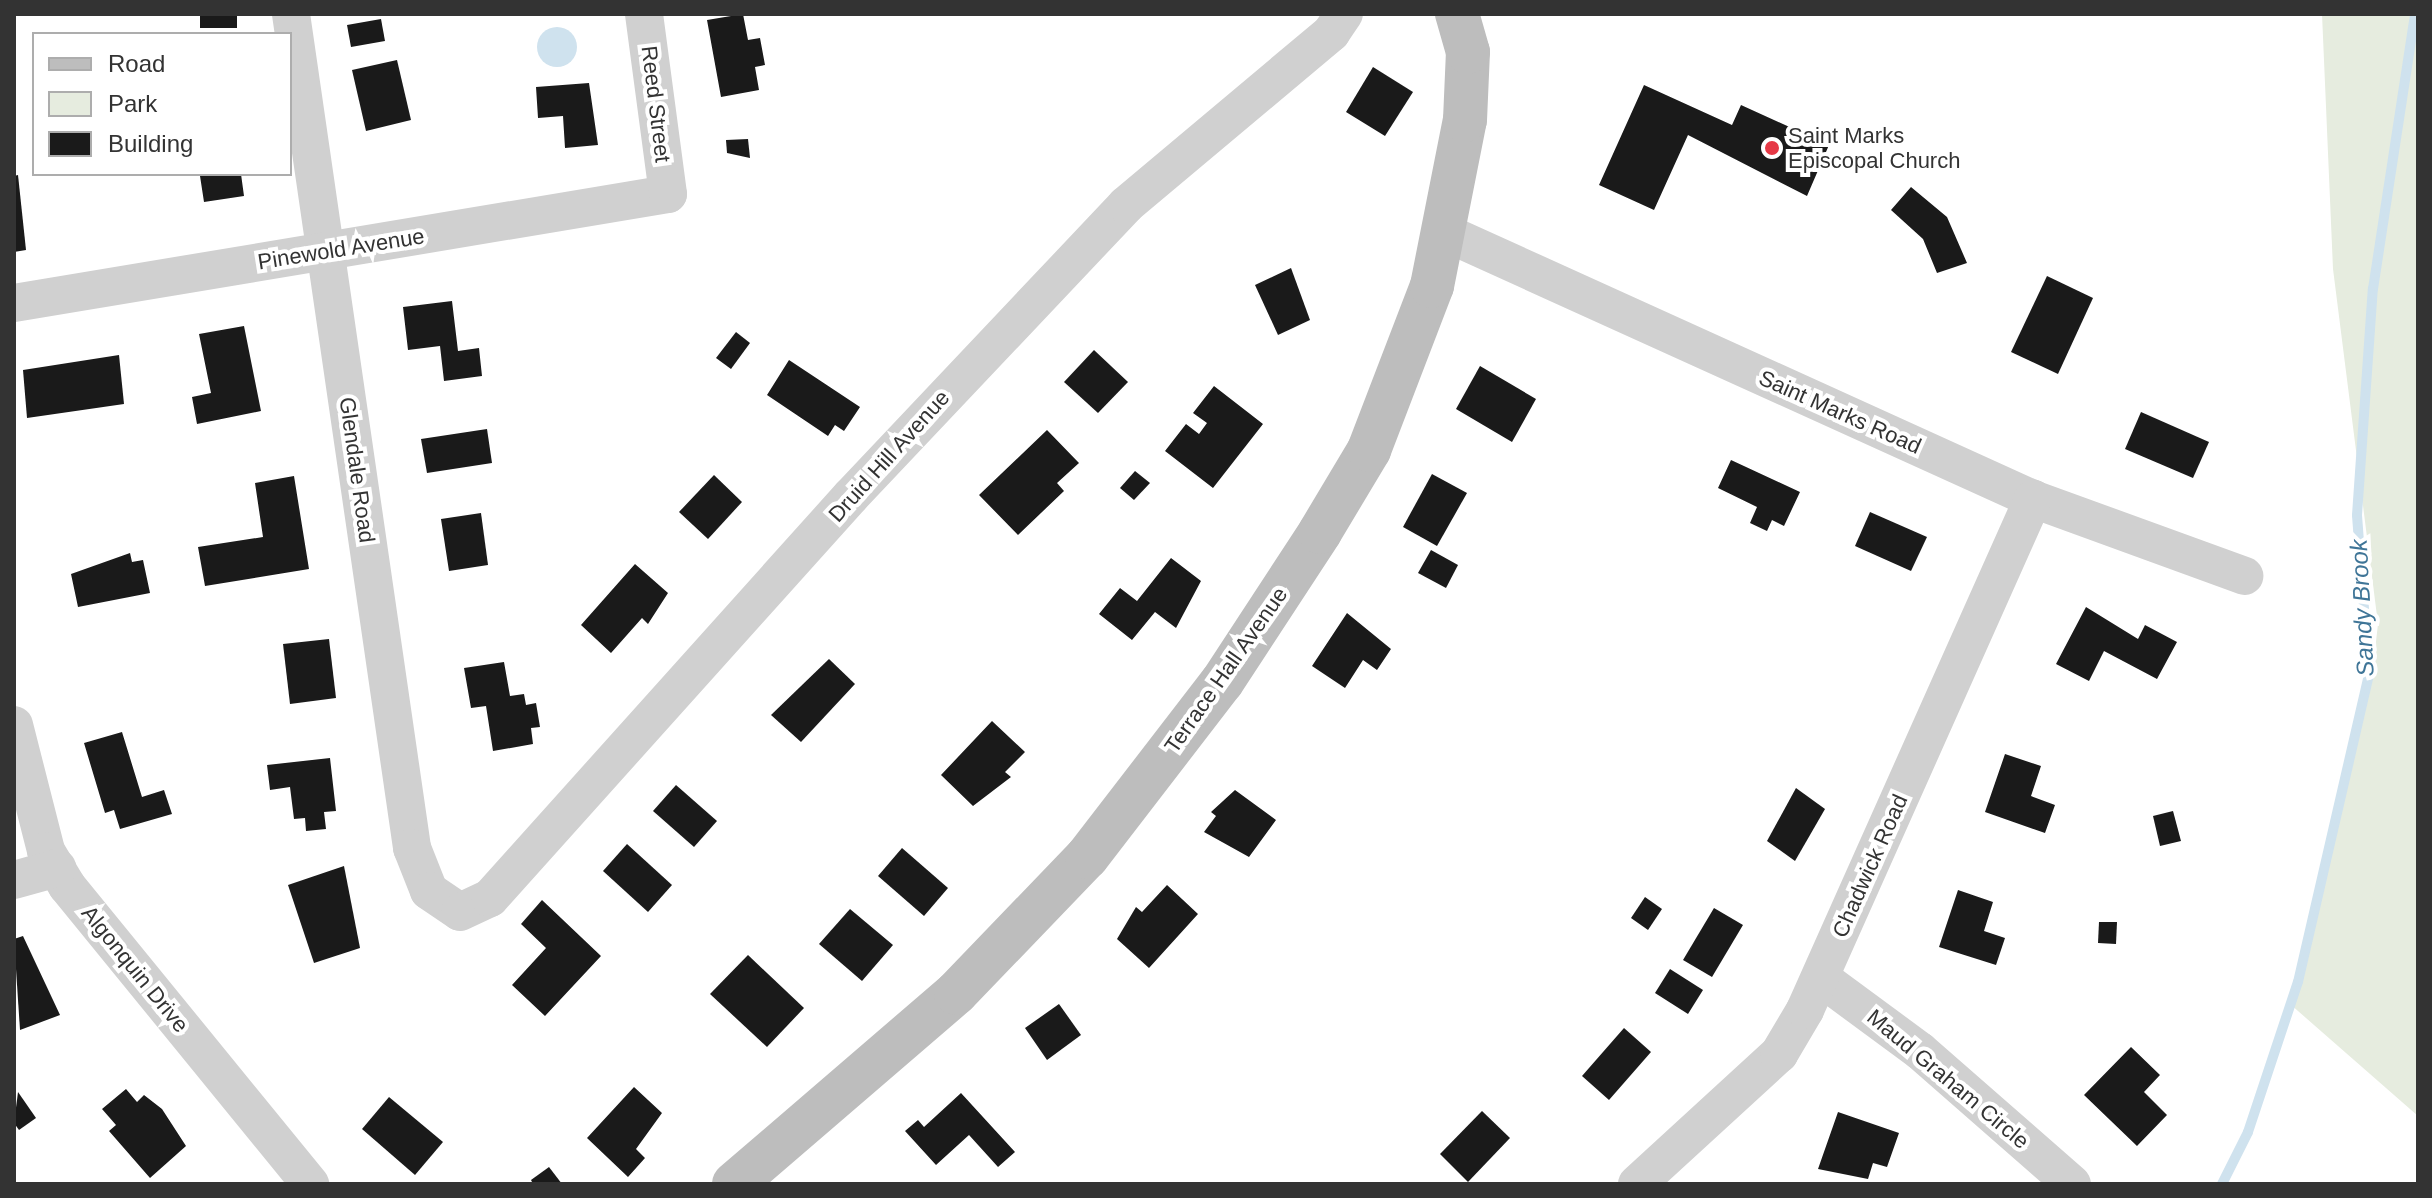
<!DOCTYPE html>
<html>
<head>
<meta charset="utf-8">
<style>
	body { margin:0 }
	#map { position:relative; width:2432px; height:1198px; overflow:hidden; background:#fff; font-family:Arial,sans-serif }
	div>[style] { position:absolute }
	.green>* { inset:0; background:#e6ecdf }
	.water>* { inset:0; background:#cfe2ee }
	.round { border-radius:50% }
	.stream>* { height:10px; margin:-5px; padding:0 5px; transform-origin:5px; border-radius:5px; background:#cfe2ee }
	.building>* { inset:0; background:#1a1a1a }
	.street>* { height:38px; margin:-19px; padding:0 19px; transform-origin:19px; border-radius:19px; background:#d0d0d0 }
	.secondary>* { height:44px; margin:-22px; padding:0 22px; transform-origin:22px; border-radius:22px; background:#bdbdbd }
	.dots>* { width:22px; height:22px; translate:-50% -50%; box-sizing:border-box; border:4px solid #fff; border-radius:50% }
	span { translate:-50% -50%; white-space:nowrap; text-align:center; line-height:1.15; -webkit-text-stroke:8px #fff; paint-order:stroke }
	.street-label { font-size:22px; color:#333 }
	.poi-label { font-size:22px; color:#333 }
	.left { translate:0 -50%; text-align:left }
	.water-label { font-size:24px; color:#3f7597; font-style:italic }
	.frame { position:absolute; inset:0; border:16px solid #333; pointer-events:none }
	.legend { position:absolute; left:32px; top:32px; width:260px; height:144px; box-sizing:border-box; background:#fff; border:2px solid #adadad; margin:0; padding:10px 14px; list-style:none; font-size:24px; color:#333 }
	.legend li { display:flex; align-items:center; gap:16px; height:40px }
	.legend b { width:40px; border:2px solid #adadad }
</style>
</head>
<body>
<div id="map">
	<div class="green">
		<div style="clip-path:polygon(2322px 14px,2418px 14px,2418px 1116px,2290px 1004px,2371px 685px,2378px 624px,2333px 269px)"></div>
	</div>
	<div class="water">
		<div class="round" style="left:537px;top:27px;width:40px;height:40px"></div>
	</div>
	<div class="stream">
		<div style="left:2222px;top:1184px;width:58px;rotate:-63.4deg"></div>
		<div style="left:2248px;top:1132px;width:158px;rotate:-71.6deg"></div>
		<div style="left:2298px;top:982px;width:315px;rotate:-77deg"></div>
		<div style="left:2369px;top:675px;width:160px;rotate:-94.3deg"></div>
		<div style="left:2357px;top:515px;width:227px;rotate:-86deg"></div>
		<div style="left:2373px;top:289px;width:278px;rotate:-81.3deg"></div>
	</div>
	<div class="building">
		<div style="clip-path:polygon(200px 14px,237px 14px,237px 28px,200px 28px)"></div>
		<div style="clip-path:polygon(743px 14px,748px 40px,760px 38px,765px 65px,755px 67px,759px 90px,721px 97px,707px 20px)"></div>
		<div style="clip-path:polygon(381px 19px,385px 41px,351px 47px,347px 25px)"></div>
		<div style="clip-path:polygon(397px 60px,411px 120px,366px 131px,352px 70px)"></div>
		<div style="clip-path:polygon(1373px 67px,1413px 92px,1385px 136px,1346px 112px)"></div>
		<div style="clip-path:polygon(589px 83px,598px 145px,565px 148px,563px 116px,538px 118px,536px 87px)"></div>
		<div style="clip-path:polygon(1644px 85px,1732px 125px,1741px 105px,1829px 145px,1807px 196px,1688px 135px,1654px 210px,1599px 185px)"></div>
		<div style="clip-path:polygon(748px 139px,750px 158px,727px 153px,726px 140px)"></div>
		<div style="clip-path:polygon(179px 174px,241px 174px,244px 196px,204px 202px,200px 176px)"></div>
		<div style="clip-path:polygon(18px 175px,26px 250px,14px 252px,14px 176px)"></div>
		<div style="clip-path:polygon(1911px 187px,1947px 217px,1967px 263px,1937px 273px,1923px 239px,1891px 210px)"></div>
		<div style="clip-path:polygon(1291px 268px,1310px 320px,1278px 335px,1255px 285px)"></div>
		<div style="clip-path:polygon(2047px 276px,2093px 298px,2058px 374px,2011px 352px)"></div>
		<div style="clip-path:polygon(452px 301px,458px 351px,479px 348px,482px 376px,444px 381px,440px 346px,408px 350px,403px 307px)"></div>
		<div style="clip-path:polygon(244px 326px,261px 411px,197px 424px,192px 397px,211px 393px,199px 334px)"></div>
		<div style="clip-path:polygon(736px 332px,750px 343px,731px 369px,716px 358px)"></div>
		<div style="clip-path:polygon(1094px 350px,1128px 382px,1098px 413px,1064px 382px)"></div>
		<div style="clip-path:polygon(119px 355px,124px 404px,27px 418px,23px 370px)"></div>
		<div style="clip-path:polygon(789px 360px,860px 407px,844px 431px,835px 425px,828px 436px,767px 395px)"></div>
		<div style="clip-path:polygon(1480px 366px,1536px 399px,1512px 442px,1456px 409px)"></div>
		<div style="clip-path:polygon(1214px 386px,1263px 424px,1213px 488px,1165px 451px,1186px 424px,1199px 434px,1207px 423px,1193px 413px)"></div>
		<div style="clip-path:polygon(2141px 412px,2209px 442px,2193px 478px,2125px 449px)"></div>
		<div style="clip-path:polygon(487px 429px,492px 463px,427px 473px,421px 439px)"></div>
		<div style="clip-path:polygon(1047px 430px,1079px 463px,1057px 483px,1064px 491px,1018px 535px,979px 495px)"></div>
		<div style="clip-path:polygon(1731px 460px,1800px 492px,1784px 526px,1772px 520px,1767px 531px,1750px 523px,1757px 507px,1718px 488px)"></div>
		<div style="clip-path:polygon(1135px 471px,1150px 483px,1134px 500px,1120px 488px)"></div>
		<div style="clip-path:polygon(1432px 474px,1467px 493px,1437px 546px,1403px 527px)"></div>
		<div style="clip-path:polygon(714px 475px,742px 502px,708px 539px,679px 512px)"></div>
		<div style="clip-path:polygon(294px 476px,309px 569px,205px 586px,198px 547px,263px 537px,255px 483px)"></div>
		<div style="clip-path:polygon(1870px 512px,1927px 537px,1911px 571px,1855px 546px)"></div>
		<div style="clip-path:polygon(481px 513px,488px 565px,449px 571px,441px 519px)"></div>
		<div style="clip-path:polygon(1431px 550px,1458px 565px,1446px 588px,1418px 573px)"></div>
		<div style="clip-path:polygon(130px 553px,132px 562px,143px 560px,150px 593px,78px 607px,71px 574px)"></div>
		<div style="clip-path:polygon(1171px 558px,1201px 581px,1176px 628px,1155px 612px,1132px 640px,1099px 614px,1120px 588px,1137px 601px)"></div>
		<div style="clip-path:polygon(635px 564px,668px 593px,648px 624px,642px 618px,611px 653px,581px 625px)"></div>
		<div style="clip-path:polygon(2086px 607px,2138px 639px,2145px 625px,2177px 642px,2157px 679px,2104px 651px,2089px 681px,2056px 664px)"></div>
		<div style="clip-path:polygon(1347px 613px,1391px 649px,1377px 670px,1363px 660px,1345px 688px,1312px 666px)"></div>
		<div style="clip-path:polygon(329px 639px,336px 698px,290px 704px,283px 644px)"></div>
		<div style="clip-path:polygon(829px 659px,855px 684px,801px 742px,771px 715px)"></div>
		<div style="clip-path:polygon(504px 662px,510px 696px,524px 694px,526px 705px,536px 703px,540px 727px,531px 728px,533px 744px,493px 751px,486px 706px,471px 708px,464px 668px)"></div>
		<div style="clip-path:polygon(992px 721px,1025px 752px,1005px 772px,1011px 777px,973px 806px,941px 775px)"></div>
		<div style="clip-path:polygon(122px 732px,142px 797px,164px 790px,172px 814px,120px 829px,114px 810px,105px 813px,84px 743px)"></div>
		<div style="clip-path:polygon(2005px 754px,2041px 766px,2031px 796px,2055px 805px,2045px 833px,1985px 812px)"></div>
		<div style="clip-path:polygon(330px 758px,336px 811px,324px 812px,326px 829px,306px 831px,305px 818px,294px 819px,290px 787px,270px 790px,267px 765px)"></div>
		<div style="clip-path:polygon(676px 785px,717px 821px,694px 847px,653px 811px)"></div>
		<div style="clip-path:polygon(1796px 788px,1825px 809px,1795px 861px,1767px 841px)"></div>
		<div style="clip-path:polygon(1235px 790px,1276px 820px,1249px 857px,1204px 832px,1216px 816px,1211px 812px)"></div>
		<div style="clip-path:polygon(2173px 811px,2181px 841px,2160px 846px,2153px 816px)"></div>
		<div style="clip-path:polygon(627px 844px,672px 885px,648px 912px,603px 871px)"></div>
		<div style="clip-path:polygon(902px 848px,948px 888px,924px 916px,878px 876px)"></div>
		<div style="clip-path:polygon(344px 866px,360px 948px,314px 963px,288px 885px)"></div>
		<div style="clip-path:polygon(1167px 885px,1198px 914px,1149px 968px,1117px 939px,1136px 907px,1142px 912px)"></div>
		<div style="clip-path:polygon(1958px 890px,1993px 902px,1984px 931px,2005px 938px,1996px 965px,1939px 947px)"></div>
		<div style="clip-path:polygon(1645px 897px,1662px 909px,1648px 930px,1631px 918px)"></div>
		<div style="clip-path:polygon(542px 900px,601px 956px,545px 1016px,512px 985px,546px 948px,521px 924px)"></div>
		<div style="clip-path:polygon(1714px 908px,1743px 925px,1712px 977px,1683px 960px)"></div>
		<div style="clip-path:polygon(850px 909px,893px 945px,862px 981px,819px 944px)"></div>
		<div style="clip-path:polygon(2099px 922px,2117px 922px,2116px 944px,2098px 943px)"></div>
		<div style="clip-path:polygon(23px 936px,60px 1015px,20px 1030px,14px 939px)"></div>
		<div style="clip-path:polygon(748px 955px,804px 1008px,767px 1047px,710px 994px)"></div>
		<div style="clip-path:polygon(1670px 969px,1703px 990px,1688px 1014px,1655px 993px)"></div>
		<div style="clip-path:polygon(1059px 1004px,1081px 1035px,1047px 1060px,1025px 1028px)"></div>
		<div style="clip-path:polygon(1624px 1028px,1651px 1052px,1609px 1100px,1582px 1076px)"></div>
		<div style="clip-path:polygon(2131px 1047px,2160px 1075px,2144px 1092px,2167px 1115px,2137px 1146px,2084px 1095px)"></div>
		<div style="clip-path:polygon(634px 1087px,662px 1113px,636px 1149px,645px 1158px,628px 1177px,587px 1138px)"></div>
		<div style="clip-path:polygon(126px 1089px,137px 1102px,144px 1095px,162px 1109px,186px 1146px,150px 1178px,109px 1131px,116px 1125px,102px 1109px)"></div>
		<div style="clip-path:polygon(18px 1092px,36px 1118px,19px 1130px,14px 1123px)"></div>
		<div style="clip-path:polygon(961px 1093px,1015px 1152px,998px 1167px,969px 1135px,936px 1165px,905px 1131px,918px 1120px,924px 1127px)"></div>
		<div style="clip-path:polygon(389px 1097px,443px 1142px,415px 1175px,362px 1129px)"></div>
		<div style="clip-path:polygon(1482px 1111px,1510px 1138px,1468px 1182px,1440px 1154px)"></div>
		<div style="clip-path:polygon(1838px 1112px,1899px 1133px,1887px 1167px,1873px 1163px,1868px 1179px,1818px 1169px)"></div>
		<div style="clip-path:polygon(549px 1167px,562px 1184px,533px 1184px,531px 1180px)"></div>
	</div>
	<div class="street">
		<div style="left:291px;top:14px;width:843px;rotate:81.74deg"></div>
		<div style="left:412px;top:848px;width:46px;rotate:68.4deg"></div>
		<div style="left:429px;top:891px;width:37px;rotate:34deg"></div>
		<div style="left:460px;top:912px;width:33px;rotate:-25deg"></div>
		<div style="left:490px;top:898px;width:540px;rotate:-48.08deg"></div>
		<div style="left:851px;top:496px;width:400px;rotate:-46.6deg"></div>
		<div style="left:1126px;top:205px;width:268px;rotate:-40deg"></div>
		<div style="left:1331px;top:33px;width:23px;rotate:-56deg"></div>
		<div style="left:1444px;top:232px;width:647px;rotate:24.39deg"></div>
		<div style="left:2033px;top:499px;width:225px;rotate:20deg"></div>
		<div style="left:14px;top:303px;width:663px;rotate:-9.46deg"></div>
		<div style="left:668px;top:194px;width:182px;rotate:-97.6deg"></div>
		<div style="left:14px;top:725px;width:130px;rotate:75.7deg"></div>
		<div style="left:46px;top:851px;width:41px;rotate:59deg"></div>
		<div style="left:67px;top:886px;width:385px;rotate:50.8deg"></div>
		<div style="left:14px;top:880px;width:45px;rotate:-15.6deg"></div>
		<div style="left:1821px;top:978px;width:123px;rotate:36.4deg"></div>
		<div style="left:1920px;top:1051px;width:202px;rotate:41.2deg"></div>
		<div style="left:1637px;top:1184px;width:193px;rotate:-42.5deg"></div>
		<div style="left:1779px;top:1054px;width:51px;rotate:-59.4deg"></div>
		<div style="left:1805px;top:1010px;width:560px;rotate:-65.95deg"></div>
	</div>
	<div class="secondary">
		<div style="left:734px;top:1184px;width:293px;rotate:-40.7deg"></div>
		<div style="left:956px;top:993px;width:189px;rotate:-46.1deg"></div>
		<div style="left:1087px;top:857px;width:221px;rotate:-52.4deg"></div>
		<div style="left:1222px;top:682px;width:179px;rotate:-56.8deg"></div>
		<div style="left:1320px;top:532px;width:96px;rotate:-59.1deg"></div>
		<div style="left:1369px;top:450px;width:176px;rotate:-69deg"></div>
		<div style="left:1432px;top:286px;width:169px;rotate:-78.8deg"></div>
		<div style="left:1465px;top:120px;width:68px;rotate:-87.5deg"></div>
		<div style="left:1468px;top:52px;width:40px;rotate:-106deg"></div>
	</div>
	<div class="dots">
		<div style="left:1772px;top:148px;background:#e63946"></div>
	</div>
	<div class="street-label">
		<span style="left:656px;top:104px;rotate:83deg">Reed Street</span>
		<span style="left:341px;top:249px;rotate:-9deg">Pinewold Avenue</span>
		<span style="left:1840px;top:412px;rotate:24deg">Saint Marks Road</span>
		<span style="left:889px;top:456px;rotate:-48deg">Druid Hill Avenue</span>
		<span style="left:357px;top:470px;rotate:82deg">Glendale Road</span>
		<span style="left:1226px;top:670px;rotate:-55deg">Terrace Hall Avenue</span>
		<span style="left:1870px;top:866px;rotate:-66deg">Chadwick Road</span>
		<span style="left:135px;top:969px;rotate:51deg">Algonquin Drive</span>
		<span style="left:1948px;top:1079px;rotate:40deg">Maud Graham Circle</span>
	</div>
	<div class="poi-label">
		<span class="left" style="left:1788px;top:148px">Saint Marks<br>Episcopal Church</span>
	</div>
	<div class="water-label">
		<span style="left:2362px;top:608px;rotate:-93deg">Sandy Brook</span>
	</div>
	<div class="frame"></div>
	<ul class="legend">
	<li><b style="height:10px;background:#bdbdbd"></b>Road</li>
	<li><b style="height:22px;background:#e6ecdf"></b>Park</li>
	<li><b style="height:22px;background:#1a1a1a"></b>Building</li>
	</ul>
</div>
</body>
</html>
